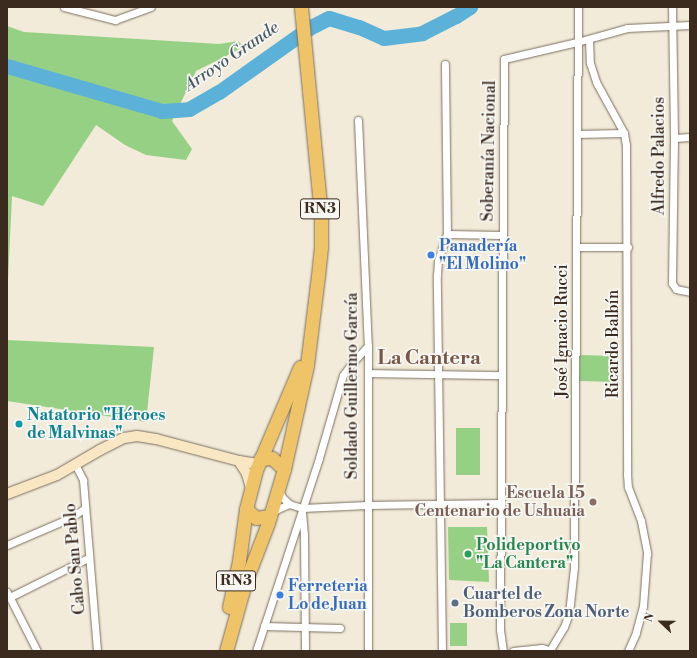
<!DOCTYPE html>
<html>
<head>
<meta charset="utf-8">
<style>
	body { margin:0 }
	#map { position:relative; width:697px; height:658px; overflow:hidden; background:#f2ebd9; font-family:"Libre Bodoni",serif }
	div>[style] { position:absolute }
	.green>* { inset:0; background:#96d084 }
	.river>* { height:15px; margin:-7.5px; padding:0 7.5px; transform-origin:7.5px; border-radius:7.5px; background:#5cb1d8 }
	.roads { filter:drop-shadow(0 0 1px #7b6e5f) drop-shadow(0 0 1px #7b6e5f) }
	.street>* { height:7px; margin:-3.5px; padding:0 3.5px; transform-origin:3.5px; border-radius:3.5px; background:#fff }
	.secondary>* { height:10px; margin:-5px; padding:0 5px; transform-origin:5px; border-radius:5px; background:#f9e7c3 }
	.highway>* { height:13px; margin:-6.5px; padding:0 6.5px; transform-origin:6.5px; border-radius:6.5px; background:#efc469 }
	.dots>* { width:11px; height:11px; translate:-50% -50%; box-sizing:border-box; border:2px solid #f6f6f2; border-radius:50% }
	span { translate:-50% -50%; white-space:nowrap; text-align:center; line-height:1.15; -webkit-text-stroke:3.5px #f6f6f2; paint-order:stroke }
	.shield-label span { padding:1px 3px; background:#f6f6f2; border:1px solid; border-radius:3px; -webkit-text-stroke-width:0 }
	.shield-label { font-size:15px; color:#3b2a1e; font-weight:700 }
	.street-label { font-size:16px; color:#3b2a1e }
	.shop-label { font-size:16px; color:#366cbe; font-weight:700 }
	.left { translate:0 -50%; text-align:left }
	.culture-label { font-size:16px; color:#0d838f; font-weight:700 }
	.education-label { font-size:16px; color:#785e54; font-weight:700 }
	.right { translate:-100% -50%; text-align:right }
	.leisure-label { font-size:16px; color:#27864d; font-weight:700 }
	.service-label { font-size:16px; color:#4e5e75; font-weight:700 }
	.water-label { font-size:17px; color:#47595f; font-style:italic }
	.district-label { font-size:20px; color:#775647; font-weight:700 }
	.frame { position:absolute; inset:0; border:8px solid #3b2a1e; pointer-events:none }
	.north { position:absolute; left:641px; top:602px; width:40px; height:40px; -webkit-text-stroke:3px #f6f6f2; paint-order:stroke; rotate:292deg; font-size:11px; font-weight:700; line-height:16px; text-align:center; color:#3b2a1e }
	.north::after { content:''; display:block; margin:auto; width:14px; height:18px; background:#3b2a1e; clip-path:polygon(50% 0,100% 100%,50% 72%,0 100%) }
</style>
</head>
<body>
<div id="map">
	<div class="green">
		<div style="clip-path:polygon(7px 26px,24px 32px,219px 44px,238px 41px,244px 47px,196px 71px,172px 121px,192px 149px,186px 160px,146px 155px,125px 145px,96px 125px,43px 206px,12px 196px,7px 302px)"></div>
		<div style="clip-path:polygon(7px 340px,154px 347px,146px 422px,7px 401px)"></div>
		<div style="clip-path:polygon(580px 355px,615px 356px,615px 382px,579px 381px)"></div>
		<div style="clip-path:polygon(456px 428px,480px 428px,480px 475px,456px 475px)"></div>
		<div style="clip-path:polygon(448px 527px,487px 527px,489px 582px,449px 580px)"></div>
		<div style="clip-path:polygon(450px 623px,467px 623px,467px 646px,450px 646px)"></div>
	</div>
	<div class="river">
		<div style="left:7px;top:66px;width:161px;rotate:16.2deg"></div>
		<div style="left:162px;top:111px;width:27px;rotate:-4deg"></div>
		<div style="left:189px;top:109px;width:34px;rotate:-30deg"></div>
		<div style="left:219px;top:92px;width:110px;rotate:-35.4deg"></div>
		<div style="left:309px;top:28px;width:22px;rotate:-27deg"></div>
		<div style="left:329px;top:18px;width:31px;rotate:17deg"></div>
		<div style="left:359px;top:27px;width:27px;rotate:24deg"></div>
		<div style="left:384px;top:38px;width:38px;rotate:-7deg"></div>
		<div style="left:422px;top:33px;width:38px;rotate:-27deg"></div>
		<div style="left:456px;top:16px;width:17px;rotate:-33deg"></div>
	</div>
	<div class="roads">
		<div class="street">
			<div style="left:64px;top:7px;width:53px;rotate:14.3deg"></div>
			<div style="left:115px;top:20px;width:38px;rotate:-20deg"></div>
			<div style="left:672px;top:7px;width:131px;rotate:89.1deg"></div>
			<div style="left:674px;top:138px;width:145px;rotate:90.8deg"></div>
			<div style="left:672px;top:283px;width:7px;rotate:56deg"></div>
			<div style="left:676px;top:289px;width:14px;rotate:12deg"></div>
			<div style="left:589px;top:39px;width:24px;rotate:88deg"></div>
			<div style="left:590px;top:63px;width:20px;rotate:72deg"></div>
			<div style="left:596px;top:82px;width:58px;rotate:61.2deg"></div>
			<div style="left:624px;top:133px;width:12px;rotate:81deg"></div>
			<div style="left:626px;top:145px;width:329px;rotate:89.8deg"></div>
			<div style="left:627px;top:474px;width:13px;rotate:86deg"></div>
			<div style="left:628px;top:487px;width:36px;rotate:69deg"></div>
			<div style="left:641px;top:521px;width:33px;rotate:79deg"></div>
			<div style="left:647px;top:553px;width:53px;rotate:94.3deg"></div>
			<div style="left:643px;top:606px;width:28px;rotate:105deg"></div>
			<div style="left:636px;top:633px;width:20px;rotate:114deg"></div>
			<div style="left:358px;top:120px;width:226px;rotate:87.5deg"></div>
			<div style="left:368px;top:346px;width:305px;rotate:90deg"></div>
			<div style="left:577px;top:134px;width:47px;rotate:-1.2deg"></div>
			<div style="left:674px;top:138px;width:16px;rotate:-4deg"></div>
			<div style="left:447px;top:234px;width:55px;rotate:1deg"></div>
			<div style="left:577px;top:247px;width:51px"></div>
			<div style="left:368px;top:373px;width:133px;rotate:0.9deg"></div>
			<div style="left:76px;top:466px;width:16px;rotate:63deg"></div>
			<div style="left:83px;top:480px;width:172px;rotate:85.3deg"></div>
			<div style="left:279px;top:490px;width:8px;rotate:67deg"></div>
			<div style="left:282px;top:497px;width:10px;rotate:45deg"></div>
			<div style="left:289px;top:504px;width:14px;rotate:17deg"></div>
			<div style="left:302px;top:508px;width:65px;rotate:-2.6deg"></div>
			<div style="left:367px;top:505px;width:133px;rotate:-0.9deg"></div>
			<div style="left:271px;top:512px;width:20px;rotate:-24deg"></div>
			<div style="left:302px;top:512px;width:24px;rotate:85deg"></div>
			<div style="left:304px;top:536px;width:115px;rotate:89.5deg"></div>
			<div style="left:7px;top:545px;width:71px;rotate:-23.3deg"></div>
			<div style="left:72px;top:517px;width:16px;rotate:-35deg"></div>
			<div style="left:7px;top:592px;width:66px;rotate:63deg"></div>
			<div style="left:10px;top:597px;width:87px;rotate:-26.6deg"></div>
			<div style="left:264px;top:626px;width:76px;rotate:1.5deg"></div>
			<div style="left:550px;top:650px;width:27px;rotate:-59deg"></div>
			<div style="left:564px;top:627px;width:15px;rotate:-70deg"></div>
			<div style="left:569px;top:613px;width:46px;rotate:-83.8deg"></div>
			<div style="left:574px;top:567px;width:560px;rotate:-89.59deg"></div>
			<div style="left:256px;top:651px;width:203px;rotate:-71.9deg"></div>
			<div style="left:319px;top:458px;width:86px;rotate:-73.9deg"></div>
			<div style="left:343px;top:375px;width:15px;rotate:-53deg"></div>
			<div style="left:352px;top:363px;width:23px;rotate:-47deg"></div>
			<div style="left:442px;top:651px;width:376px;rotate:-90.8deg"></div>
			<div style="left:437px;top:275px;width:14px;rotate:-86deg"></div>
			<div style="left:438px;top:261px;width:28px;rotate:-72deg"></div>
			<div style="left:447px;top:234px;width:170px;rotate:-90.7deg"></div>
			<div style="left:503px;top:651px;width:22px;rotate:-98deg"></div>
			<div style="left:500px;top:629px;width:570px;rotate:-89.6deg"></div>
			<div style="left:504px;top:59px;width:75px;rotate:-13.1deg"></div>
			<div style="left:577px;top:42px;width:52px;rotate:-15.6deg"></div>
			<div style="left:627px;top:28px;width:63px;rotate:-2.7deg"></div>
			<div style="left:513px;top:651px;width:29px;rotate:-6deg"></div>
			<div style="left:542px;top:648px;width:10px;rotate:17deg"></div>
		</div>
		<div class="secondary">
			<div style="left:239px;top:461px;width:15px;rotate:58deg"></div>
			<div style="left:247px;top:474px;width:15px;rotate:74deg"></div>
			<div style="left:7px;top:494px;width:53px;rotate:-20.8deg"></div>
			<div style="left:57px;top:475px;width:50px;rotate:-30.2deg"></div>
			<div style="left:100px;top:450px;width:27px;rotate:-27deg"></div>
			<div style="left:124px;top:438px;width:13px;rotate:-9deg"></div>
			<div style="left:137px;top:436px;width:19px;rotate:9deg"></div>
			<div style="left:156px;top:439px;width:86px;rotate:14.8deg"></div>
			<div style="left:239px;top:461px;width:19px;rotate:9deg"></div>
		</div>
		<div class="highway">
			<div style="left:260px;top:459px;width:12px;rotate:-5deg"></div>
			<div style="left:272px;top:458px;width:16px;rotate:43deg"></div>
			<div style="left:246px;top:509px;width:13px;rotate:42deg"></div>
			<div style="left:256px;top:518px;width:14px;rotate:-8deg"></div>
			<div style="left:229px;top:607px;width:47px;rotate:-77.7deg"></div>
			<div style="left:239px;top:561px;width:52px;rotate:-82.3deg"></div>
			<div style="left:246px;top:509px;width:40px;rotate:-75.6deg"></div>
			<div style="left:256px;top:470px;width:112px;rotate:-66.9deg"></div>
			<div style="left:226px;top:651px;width:71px;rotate:-74.4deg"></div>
			<div style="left:245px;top:583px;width:64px;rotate:-69deg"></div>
			<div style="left:268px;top:523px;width:56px;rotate:-73.5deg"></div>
			<div style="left:284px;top:469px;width:107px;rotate:-77.5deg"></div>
			<div style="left:307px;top:365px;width:90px;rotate:-83deg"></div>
			<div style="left:318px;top:276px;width:30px;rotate:-84deg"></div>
			<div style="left:321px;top:246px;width:31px;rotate:-90deg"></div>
			<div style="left:321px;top:215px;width:209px;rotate:-95.5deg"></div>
		</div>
	</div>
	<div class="dots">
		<div style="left:431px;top:255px;background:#3f7fe0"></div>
		<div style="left:19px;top:424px;background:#0f9aa8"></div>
		<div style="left:593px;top:502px;background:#8d6e63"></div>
		<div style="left:468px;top:554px;background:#2e9e5b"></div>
		<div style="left:280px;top:595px;background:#3f7fe0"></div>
		<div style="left:455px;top:603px;background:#5c6f8a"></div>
	</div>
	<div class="shield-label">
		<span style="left:320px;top:209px">RN3</span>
		<span style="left:236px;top:581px">RN3</span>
	</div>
	<div class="street-label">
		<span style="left:489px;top:151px;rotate:-89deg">Soberanía Nacional</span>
		<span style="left:659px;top:156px;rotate:-90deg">Alfredo Palacios</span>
		<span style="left:562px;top:331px;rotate:-90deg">José Ignacio Rucci</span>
		<span style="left:613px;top:344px;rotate:-90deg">Ricardo Balbín</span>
		<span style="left:352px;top:386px;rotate:-90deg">Soldado Guillermo García</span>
		<span style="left:75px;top:559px;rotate:-95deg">Cabo San Pablo</span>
	</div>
	<div class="shop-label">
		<span class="left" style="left:439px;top:255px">Panadería<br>"El Molino"</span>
		<span class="left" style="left:288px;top:595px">Ferreteria<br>Lo de Juan</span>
	</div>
	<div class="culture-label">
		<span class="left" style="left:27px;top:424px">Natatorio "Héroes<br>de Malvinas"</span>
	</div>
	<div class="education-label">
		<span class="right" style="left:585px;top:502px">Escuela 15<br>Centenario de Ushuaia</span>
	</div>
	<div class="leisure-label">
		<span class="left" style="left:476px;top:554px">Polideportivo<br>"La Cantera"</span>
	</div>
	<div class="service-label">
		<span class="left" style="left:463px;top:603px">Cuartel de<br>Bomberos Zona Norte</span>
	</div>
	<div class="water-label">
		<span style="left:232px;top:57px;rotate:-34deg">Arroyo Grande</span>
	</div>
	<div class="district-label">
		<span style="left:429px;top:358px">La Cantera</span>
	</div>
	<div class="frame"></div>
	<div class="north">N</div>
</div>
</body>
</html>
